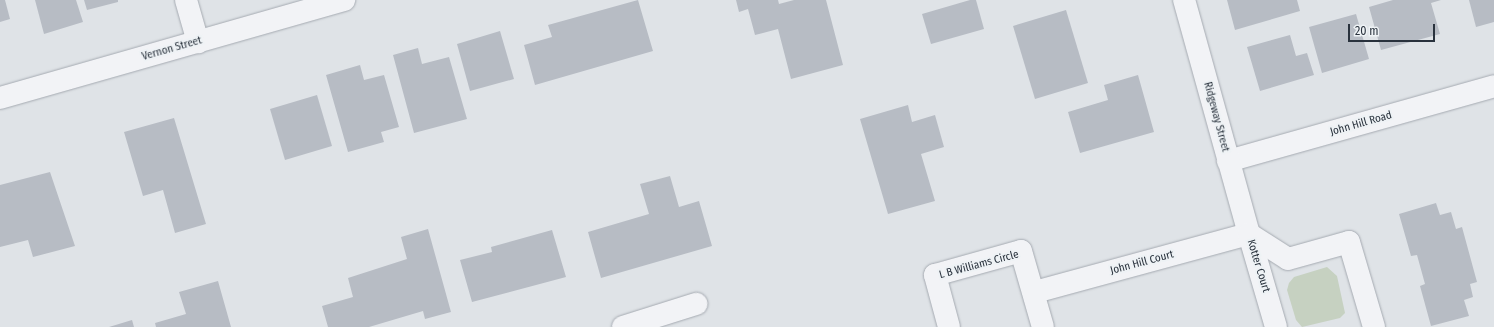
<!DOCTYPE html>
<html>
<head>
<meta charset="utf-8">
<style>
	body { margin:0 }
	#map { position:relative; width:1494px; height:327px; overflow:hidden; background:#dfe3e7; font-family:"Fira Sans Condensed",sans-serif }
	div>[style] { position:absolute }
	.green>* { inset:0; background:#c6d1c1 }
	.building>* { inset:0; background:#b7bcc4 }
	.roads { filter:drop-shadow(0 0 1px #a5aab1) drop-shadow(0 0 1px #a5aab1) }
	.minor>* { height:22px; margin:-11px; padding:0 11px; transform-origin:11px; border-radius:11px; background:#f2f3f6 }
	.tertiary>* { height:22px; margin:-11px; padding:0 11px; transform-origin:11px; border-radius:11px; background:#f2f3f6 }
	span { translate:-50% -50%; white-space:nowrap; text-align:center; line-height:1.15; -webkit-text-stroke:4px #eef2f5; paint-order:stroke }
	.street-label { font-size:11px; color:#29323d }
	.scale { position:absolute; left:1348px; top:24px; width:87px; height:18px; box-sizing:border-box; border:2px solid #29323d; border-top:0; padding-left:5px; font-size:12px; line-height:14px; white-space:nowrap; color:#29323d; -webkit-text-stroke:3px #eef2f5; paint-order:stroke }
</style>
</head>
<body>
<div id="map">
	<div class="green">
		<div style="clip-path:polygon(1327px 267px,1337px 276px,1345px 313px,1340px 318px,1302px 327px,1296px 320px,1287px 290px,1289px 283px,1294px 277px)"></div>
	</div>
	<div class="building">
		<div style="clip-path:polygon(0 0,5px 0,10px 19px,0 22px)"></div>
		<div style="clip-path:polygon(35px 0,76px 0,83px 22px,44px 34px)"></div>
		<div style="clip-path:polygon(84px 0,118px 0,118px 2px,87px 10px)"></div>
		<div style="clip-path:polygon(638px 0,653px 51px,535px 85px,524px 45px,552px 37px,548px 25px)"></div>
		<div style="clip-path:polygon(736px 0,778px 0,779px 4px,794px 0,826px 0,843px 65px,791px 79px,778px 29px,755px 35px,748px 9px,739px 12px)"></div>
		<div style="clip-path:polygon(970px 0,976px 0,984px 29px,931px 44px,922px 14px)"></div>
		<div style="clip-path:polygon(1227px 0,1297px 0,1300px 11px,1235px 30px)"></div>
		<div style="clip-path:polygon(1393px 0,1441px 0,1431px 3px,1440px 34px,1381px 50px,1369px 7px)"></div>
		<div style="clip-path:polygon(1469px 0,1494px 0,1494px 22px,1476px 27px)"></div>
		<div style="clip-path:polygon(1066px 10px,1088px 83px,1035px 99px,1013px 26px)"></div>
		<div style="clip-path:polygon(1356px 14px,1369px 59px,1322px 73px,1309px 27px)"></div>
		<div style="clip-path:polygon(500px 31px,514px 79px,470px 91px,457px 44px)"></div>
		<div style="clip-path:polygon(1290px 35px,1296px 56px,1307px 53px,1314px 75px,1260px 91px,1247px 47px)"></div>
		<div style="clip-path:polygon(418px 48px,422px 64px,449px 57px,467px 119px,414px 133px,393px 55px)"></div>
		<div style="clip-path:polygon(360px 65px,364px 80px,384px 75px,399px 127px,381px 132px,384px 142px,348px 152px,326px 75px)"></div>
		<div style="clip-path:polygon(1138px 75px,1154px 132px,1080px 153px,1068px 112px,1108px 100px,1104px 85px)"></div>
		<div style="clip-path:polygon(317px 95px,332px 146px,285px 160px,270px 109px)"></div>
		<div style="clip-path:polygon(908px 105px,912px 122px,935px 115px,944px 147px,921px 154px,935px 201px,888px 214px,860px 119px)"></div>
		<div style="clip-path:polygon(174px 118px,206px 224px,175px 233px,163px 190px,143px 196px,124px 132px)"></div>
		<div style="clip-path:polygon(50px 172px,75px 246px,33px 257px,28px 240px,0 247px,0 185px)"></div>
		<div style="clip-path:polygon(670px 176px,679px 207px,699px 201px,712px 246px,601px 278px,588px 232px,649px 214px,640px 184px)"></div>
		<div style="clip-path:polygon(1436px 203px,1440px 215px,1451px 212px,1456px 229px,1462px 227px,1477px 282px,1470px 284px,1473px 297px,1464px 300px,1469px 316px,1431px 326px,1420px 286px,1425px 284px,1417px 255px,1411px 256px,1399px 214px)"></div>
		<div style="clip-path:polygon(428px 229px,451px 312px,425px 319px,423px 311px,369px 327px,328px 327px,322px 306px,353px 297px,348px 278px,407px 259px,401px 237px)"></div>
		<div style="clip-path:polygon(552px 230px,566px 277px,472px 302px,460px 260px,492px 252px,491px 247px)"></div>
		<div style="clip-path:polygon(218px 281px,231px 327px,156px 327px,155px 323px,186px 314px,179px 292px)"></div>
		<div style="clip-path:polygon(132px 320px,134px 327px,109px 327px)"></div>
	</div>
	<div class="roads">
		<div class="minor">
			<div style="left:186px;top:0;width:44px;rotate:74.1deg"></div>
			<div style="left:1228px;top:161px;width:276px;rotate:-15.7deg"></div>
			<div style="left:1035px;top:292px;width:222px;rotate:-15.2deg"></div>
			<div style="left:1249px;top:234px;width:243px;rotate:-105.5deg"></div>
			<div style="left:623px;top:327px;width:77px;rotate:-17.5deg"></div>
			<div style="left:949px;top:327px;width:54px;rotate:-105.1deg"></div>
			<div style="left:935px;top:275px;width:89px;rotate:-15.6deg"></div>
			<div style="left:1021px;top:251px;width:79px;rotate:73.9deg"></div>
			<div style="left:1276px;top:327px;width:97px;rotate:-106.2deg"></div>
			<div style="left:1249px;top:234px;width:46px;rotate:32.7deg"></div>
			<div style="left:1288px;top:259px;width:63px;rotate:-15.6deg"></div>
			<div style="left:1349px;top:242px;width:89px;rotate:73.6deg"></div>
		</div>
		<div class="tertiary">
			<div style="left:0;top:98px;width:358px;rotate:-15.9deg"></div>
		</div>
	</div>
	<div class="street-label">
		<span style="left:172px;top:49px;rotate:-16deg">Vernon Street</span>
		<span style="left:1216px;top:117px;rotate:75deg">Ridgeway Street</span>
		<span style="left:1361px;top:124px;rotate:-16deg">John Hill Road</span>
		<span style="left:1142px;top:263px;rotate:-15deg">John Hill Court</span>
		<span style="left:979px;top:265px;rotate:-15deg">L B Williams Circle</span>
		<span style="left:1258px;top:266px;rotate:73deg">Kotter Court</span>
	</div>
	<div class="scale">20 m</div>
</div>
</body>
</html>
